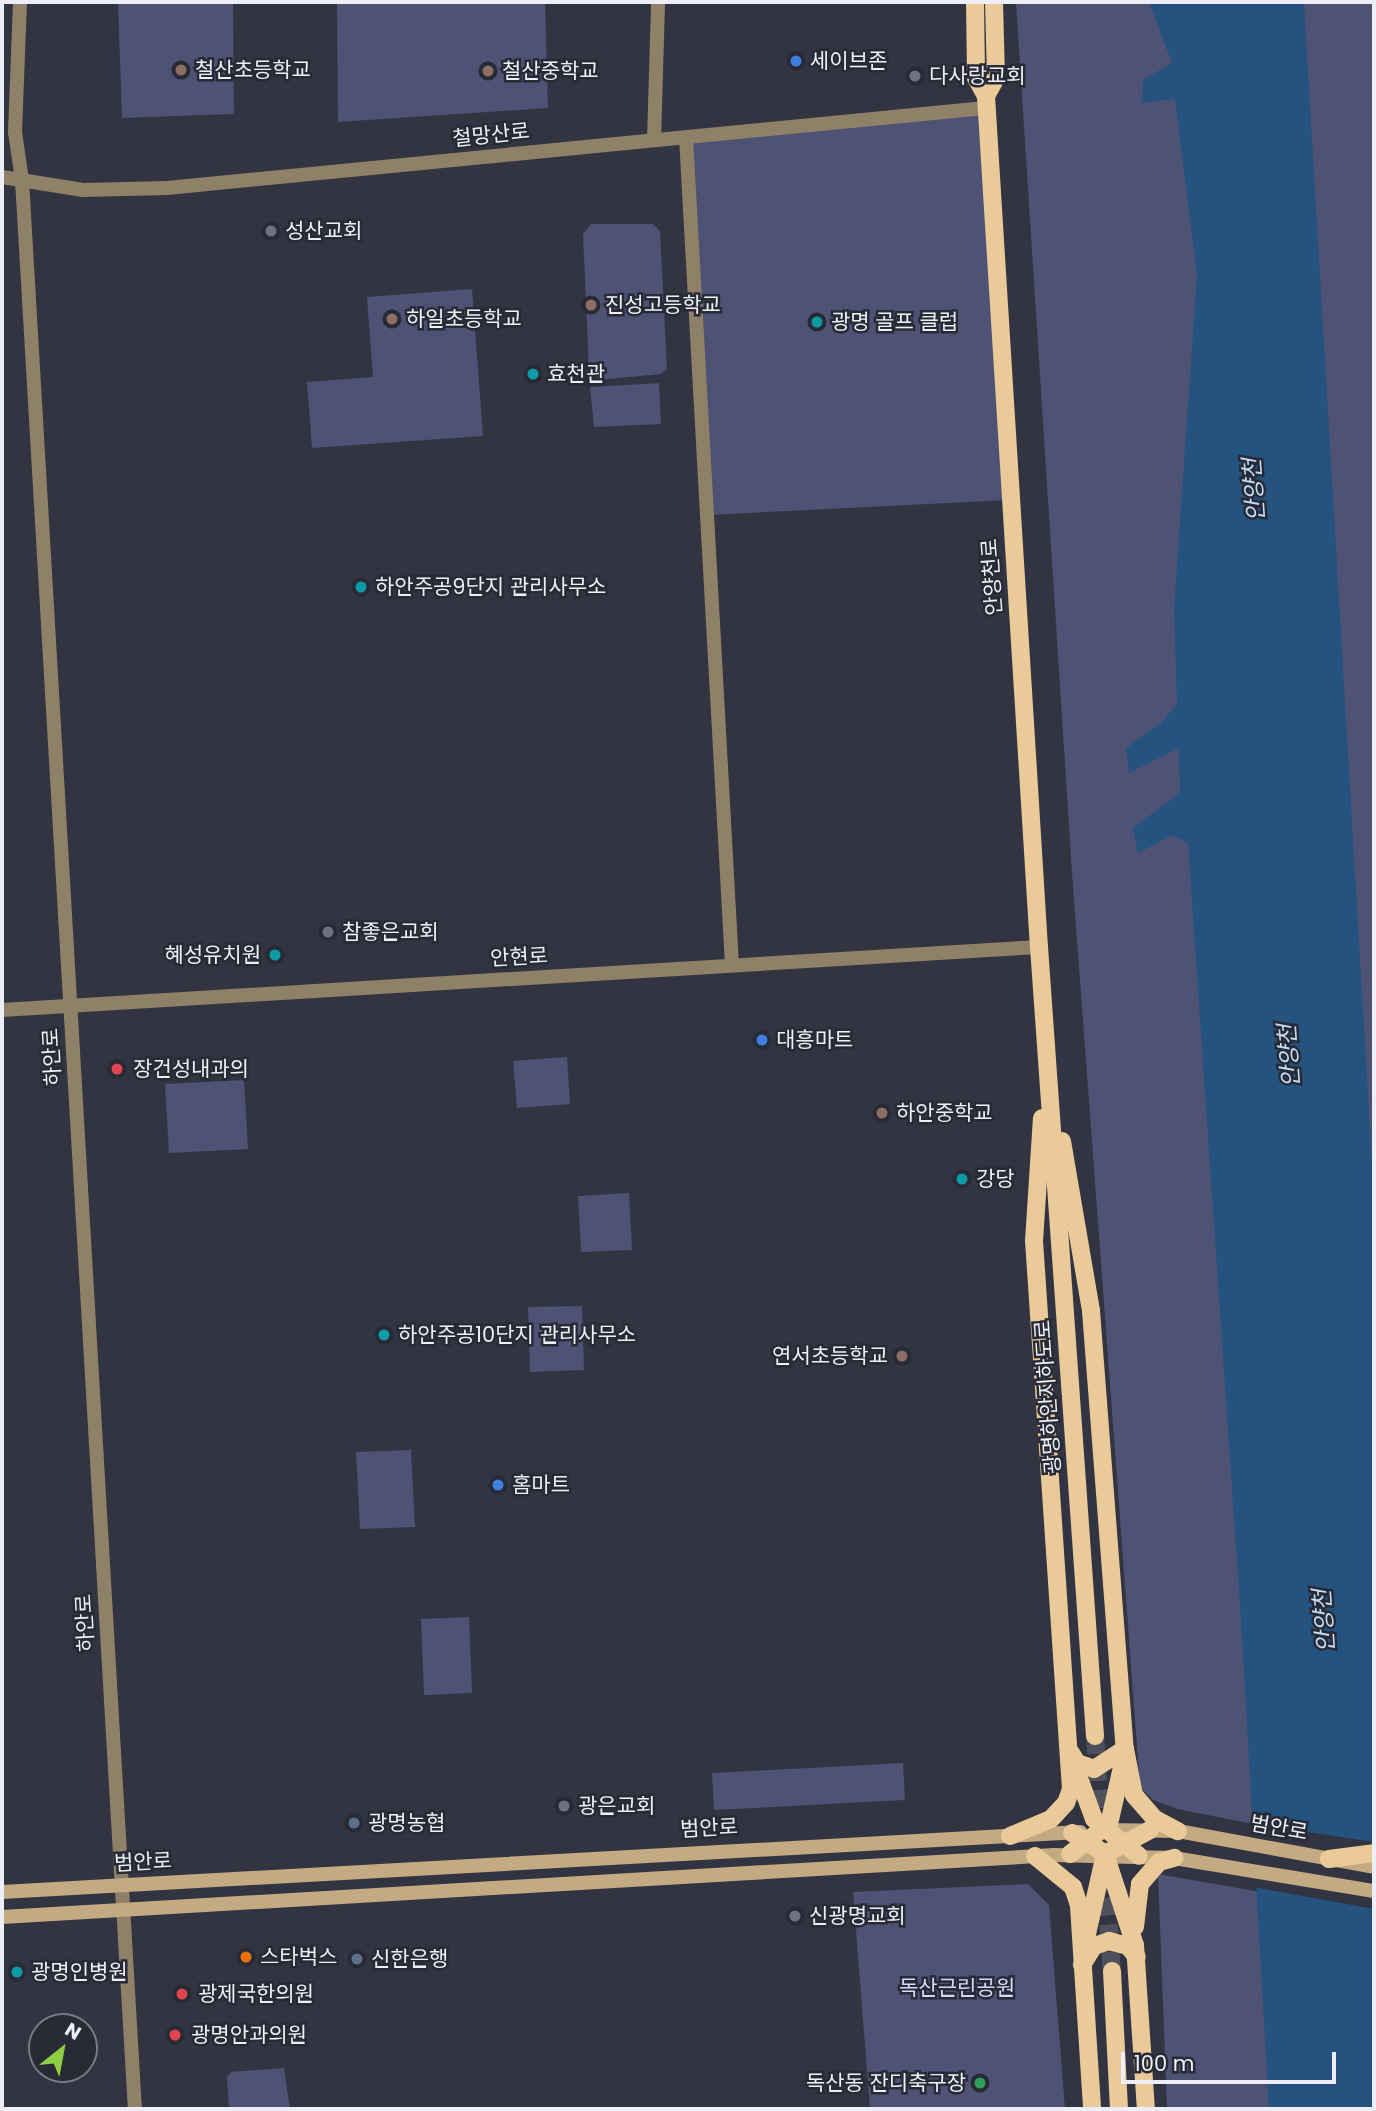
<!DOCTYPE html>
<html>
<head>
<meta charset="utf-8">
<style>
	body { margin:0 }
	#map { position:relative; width:1376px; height:2111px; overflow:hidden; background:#323441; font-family:Poppins,"Noto Sans KR",sans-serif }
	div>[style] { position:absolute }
	.green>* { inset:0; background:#4e5274 }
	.water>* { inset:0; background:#25537f }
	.pier>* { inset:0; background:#323441 }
	.primary-tunnel>* { height:18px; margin-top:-9px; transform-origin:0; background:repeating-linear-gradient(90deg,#4e505c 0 18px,transparent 0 27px) }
	.minor>* { height:14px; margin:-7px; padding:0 7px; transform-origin:7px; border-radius:7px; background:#8f8068 }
	.tertiary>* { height:14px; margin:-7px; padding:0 7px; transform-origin:7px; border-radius:7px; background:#8f8068 }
	.secondary>* { height:14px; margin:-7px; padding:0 7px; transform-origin:7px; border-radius:7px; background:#c3aa83 }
	.primary>* { height:18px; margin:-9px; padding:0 9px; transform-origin:9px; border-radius:9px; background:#eaca98 }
	.dots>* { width:19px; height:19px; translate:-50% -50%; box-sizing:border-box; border:4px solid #282a36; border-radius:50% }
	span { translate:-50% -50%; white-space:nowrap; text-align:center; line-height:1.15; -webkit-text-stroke:5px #282a36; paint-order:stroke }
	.poi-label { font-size:21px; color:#edeef7 }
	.left { translate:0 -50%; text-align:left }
	.right { translate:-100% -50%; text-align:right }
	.street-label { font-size:21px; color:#edeef7 }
	.park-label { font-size:21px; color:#d4d9fb }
	.water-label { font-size:23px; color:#c2dcf7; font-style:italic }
	.frame { position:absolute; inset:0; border:4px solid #edeef7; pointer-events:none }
	.north { position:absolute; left:28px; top:2013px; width:70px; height:70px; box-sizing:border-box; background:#282a36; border:2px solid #777883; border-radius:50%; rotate:31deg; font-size:19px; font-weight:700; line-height:28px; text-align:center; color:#edeef7 }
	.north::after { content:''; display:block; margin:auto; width:24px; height:32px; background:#8ece43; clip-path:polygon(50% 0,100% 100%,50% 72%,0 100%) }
	.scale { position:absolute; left:1121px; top:2052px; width:215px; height:32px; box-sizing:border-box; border:4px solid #edeef7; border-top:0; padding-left:9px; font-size:21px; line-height:24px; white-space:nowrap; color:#edeef7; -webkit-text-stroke:5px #282a36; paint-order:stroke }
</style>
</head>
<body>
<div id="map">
	<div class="green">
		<div style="clip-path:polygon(118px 2px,233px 2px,234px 114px,122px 118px)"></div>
		<div style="clip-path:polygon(337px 2px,545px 2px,548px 108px,338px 122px)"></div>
		<div style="clip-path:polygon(1016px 2px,1374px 2px,1374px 1848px,1177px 1809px,1153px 1800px,1140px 1787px,1072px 873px)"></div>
		<div style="clip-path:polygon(985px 108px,1009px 500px,707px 515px,686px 137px)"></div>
		<div style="clip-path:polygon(591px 224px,653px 224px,660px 231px,667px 369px,661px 374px,599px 380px,589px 371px,583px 234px)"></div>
		<div style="clip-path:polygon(472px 289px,483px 436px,312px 448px,307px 382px,373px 377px,367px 297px)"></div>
		<div style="clip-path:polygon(659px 383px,661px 424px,594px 427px,590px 387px)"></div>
		<div style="clip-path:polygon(567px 1057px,570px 1104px,517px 1108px,513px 1061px)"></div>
		<div style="clip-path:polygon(244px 1080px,248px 1149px,169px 1153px,165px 1084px)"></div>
		<div style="clip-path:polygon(629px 1193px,632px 1250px,581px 1252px,578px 1196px)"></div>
		<div style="clip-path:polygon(582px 1306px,584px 1370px,530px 1372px,528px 1307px)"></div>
		<div style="clip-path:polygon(411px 1450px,415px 1527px,360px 1529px,356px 1452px)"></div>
		<div style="clip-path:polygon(469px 1617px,472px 1693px,424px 1695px,421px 1619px)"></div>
		<div style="clip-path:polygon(903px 1763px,905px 1800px,714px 1810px,712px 1773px)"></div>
		<div style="clip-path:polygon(1158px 1874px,1374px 1912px,1374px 2109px,1167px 2109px)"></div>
		<div style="clip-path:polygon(1028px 1884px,1049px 1905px,1065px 2109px,870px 2109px,853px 1892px)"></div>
		<div style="clip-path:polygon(284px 2068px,290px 2109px,229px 2109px,227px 2077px,231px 2072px)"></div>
	</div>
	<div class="water">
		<div style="clip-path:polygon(1149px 2px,1304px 2px,1374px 1197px,1374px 2109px,1269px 2109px,1241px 1620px,1188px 843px,1173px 835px,1138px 853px,1133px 828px,1180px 793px,1179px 748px,1129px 773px,1126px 748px,1161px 723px,1177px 704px,1174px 609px,1197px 275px,1175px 99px,1142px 103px,1143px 80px,1172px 63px)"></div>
	</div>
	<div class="pier">
		<div style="clip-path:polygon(1249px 1823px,1374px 1842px,1374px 1909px,1253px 1887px)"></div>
	</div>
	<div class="primary-tunnel">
		<div style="left:1095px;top:1736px;width:236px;rotate:85.9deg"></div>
	</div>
	<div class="minor">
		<div style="left:686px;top:137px;width:829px;rotate:86.82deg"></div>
		<div style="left:654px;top:140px;width:138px;rotate:-88.3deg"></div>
	</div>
	<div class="tertiary">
		<div style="left:20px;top:2px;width:130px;rotate:92.2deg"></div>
		<div style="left:15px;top:132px;width:49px;rotate:81.7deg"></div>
		<div style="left:22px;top:180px;width:1932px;rotate:86.65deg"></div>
		<div style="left:2px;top:177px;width:82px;rotate:9.1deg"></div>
		<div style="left:83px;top:190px;width:84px;rotate:-1.4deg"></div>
		<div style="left:167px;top:188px;width:822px;rotate:-5.59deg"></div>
		<div style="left:2px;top:1010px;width:1039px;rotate:-3.48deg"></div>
	</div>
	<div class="secondary">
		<div style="left:1104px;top:1830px;width:74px;rotate:0.8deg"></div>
		<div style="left:1178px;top:1831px;width:199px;rotate:10.4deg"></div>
		<div style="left:2px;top:1892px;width:1080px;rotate:-3.19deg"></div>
		<div style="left:2px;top:1917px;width:1054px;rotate:-3.37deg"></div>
		<div style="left:1054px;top:1855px;width:120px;rotate:1.4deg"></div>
		<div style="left:1174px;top:1858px;width:203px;rotate:9.4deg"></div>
	</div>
	<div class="primary">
		<div style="left:975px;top:2px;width:76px;rotate:89.2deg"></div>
		<div style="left:976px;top:78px;width:21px;rotate:61deg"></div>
		<div style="left:986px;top:96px;width:853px;rotate:86.44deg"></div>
		<div style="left:1039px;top:947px;width:791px;rotate:85.94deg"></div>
		<div style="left:986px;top:96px;width:21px;rotate:-61deg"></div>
		<div style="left:996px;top:78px;width:76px;rotate:-91.5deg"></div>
		<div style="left:1062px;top:1141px;width:172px;rotate:80.3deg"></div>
		<div style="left:1091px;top:1311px;width:439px;rotate:85.6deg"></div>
		<div style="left:1125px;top:1749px;width:47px;rotate:78.9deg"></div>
		<div style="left:1134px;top:1795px;width:32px;rotate:49deg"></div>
		<div style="left:1155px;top:1819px;width:26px;rotate:28deg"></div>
		<div style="left:1071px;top:1753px;width:12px;rotate:59deg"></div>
		<div style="left:1077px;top:1763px;width:18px;rotate:19deg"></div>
		<div style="left:1094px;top:1769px;width:37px;rotate:-33deg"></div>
		<div style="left:1076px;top:1770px;width:52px;rotate:69.8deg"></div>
		<div style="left:1094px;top:1819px;width:58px;rotate:39.4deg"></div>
		<div style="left:1072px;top:1833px;width:39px;rotate:32deg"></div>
		<div style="left:1105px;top:1854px;width:96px;rotate:71.8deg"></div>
		<div style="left:1135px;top:1945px;width:164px;rotate:86.2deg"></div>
		<div style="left:1010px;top:1836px;width:44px;rotate:-22.5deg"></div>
		<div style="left:1051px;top:1819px;width:22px;rotate:-47deg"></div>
		<div style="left:1066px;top:1803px;width:15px;rotate:-70deg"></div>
		<div style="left:1071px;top:1789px;width:549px;rotate:-93.86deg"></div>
		<div style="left:1034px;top:1241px;width:123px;rotate:-86.3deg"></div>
		<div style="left:1070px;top:1854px;width:49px;rotate:-37.6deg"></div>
		<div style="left:1109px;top:1824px;width:63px;rotate:-77.1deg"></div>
		<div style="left:1035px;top:1856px;width:49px;rotate:39.2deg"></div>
		<div style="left:1073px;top:1887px;width:20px;rotate:72deg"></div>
		<div style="left:1079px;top:1906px;width:203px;rotate:86.3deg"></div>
		<div style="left:1329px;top:1859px;width:45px;rotate:-7.6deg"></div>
		<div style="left:1135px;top:1927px;width:43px;rotate:-83.4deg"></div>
		<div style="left:1140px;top:1884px;width:29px;rotate:-49deg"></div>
		<div style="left:1159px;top:1862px;width:16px;rotate:-15deg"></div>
		<div style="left:1087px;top:1934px;width:82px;rotate:-77.3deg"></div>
		<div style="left:1105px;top:1854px;width:51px;rotate:-28.1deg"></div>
		<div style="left:1082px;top:1965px;width:22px;rotate:-58deg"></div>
		<div style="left:1094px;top:1946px;width:16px;rotate:-18deg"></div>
		<div style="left:1109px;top:1941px;width:20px;rotate:15deg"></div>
		<div style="left:1128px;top:1946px;width:14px;rotate:51deg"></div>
		<div style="left:1112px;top:1971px;width:138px;rotate:87.1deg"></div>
	</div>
	<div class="dots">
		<div style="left:796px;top:61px;background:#3f7fe0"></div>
		<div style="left:181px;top:70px;background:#8d6e63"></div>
		<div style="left:488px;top:71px;background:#8d6e63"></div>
		<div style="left:915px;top:76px;background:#6b7280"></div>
		<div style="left:271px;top:231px;background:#6b7280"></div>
		<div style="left:591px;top:305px;background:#8d6e63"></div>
		<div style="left:392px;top:319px;background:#8d6e63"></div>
		<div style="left:817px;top:322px;background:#0f9aa8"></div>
		<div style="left:533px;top:374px;background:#0f9aa8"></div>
		<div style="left:361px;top:587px;background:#0f9aa8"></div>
		<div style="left:328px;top:932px;background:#6b7280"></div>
		<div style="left:275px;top:955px;background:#0f9aa8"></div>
		<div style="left:762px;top:1040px;background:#3f7fe0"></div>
		<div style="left:117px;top:1069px;background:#e0444e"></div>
		<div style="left:882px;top:1113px;background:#8d6e63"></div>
		<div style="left:962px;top:1179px;background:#0f9aa8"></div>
		<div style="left:384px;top:1335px;background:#0f9aa8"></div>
		<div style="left:902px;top:1356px;background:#8d6e63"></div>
		<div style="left:498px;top:1485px;background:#3f7fe0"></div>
		<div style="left:564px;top:1806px;background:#6b7280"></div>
		<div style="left:354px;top:1823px;background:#5c6f8a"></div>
		<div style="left:795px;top:1916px;background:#6b7280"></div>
		<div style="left:246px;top:1957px;background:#e8710a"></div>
		<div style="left:357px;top:1959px;background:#5c6f8a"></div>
		<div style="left:17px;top:1972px;background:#0f9aa8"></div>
		<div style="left:182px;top:1994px;background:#e0444e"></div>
		<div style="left:175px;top:2035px;background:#e0444e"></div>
		<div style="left:980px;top:2083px;background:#2e9e5b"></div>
	</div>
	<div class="poi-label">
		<span class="left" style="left:810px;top:61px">세이브존</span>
		<span class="left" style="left:195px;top:70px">철산초등학교</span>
		<span class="left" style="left:502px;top:71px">철산중학교</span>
		<span class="left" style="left:929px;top:76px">다사랑교회</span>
		<span class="left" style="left:285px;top:231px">성산교회</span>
		<span class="left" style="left:605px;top:305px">진성고등학교</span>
		<span class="left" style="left:406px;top:319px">하일초등학교</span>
		<span class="left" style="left:831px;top:322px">광명 골프 클럽</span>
		<span class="left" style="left:547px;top:374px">효천관</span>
		<span class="left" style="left:375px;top:587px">하안주공9단지 관리사무소</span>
		<span class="left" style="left:342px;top:932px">참좋은교회</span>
		<span class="right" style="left:261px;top:955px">혜성유치원</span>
		<span class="left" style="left:776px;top:1040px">대흥마트</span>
		<span class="left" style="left:133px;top:1069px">장건성내과의</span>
		<span class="left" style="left:896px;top:1113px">하안중학교</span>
		<span class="left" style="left:976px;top:1179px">강당</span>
		<span class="left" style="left:398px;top:1335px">하안주공10단지 관리사무소</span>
		<span class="right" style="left:888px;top:1356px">연서초등학교</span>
		<span class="left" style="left:512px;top:1485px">홈마트</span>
		<span class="left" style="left:578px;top:1806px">광은교회</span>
		<span class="left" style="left:368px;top:1823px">광명농협</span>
		<span class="left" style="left:809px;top:1916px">신광명교회</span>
		<span class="left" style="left:260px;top:1957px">스타벅스</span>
		<span class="left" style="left:371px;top:1959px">신한은행</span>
		<span class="left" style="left:31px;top:1972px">광명인병원</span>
		<span class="left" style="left:198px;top:1994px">광제국한의원</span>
		<span class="left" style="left:191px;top:2035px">광명안과의원</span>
		<span class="right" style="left:966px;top:2083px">독산동 잔디축구장</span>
	</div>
	<div class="street-label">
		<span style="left:491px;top:135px;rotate:-6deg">철망산로</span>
		<span style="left:992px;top:577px;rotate:-94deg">안양천로</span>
		<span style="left:519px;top:957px;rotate:-3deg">안현로</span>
		<span style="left:52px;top:1057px;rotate:-93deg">하안로</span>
		<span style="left:1048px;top:1397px;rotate:-94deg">광명하안지하도로</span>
		<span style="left:85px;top:1623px;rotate:-93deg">하안로</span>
		<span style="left:709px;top:1828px;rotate:-3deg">범안로</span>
		<span style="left:1279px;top:1828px;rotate:10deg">범안로</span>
		<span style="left:143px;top:1862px;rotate:-3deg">범안로</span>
	</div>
	<div class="park-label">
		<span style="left:957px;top:1988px">독산근린공원</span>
	</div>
	<div class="water-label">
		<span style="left:1254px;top:490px;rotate:-94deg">안양천</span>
		<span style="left:1289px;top:1056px;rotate:-94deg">안양천</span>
		<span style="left:1324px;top:1621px;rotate:-94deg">안양천</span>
	</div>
	<div class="frame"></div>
	<div class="north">N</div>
	<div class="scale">100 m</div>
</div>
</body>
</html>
